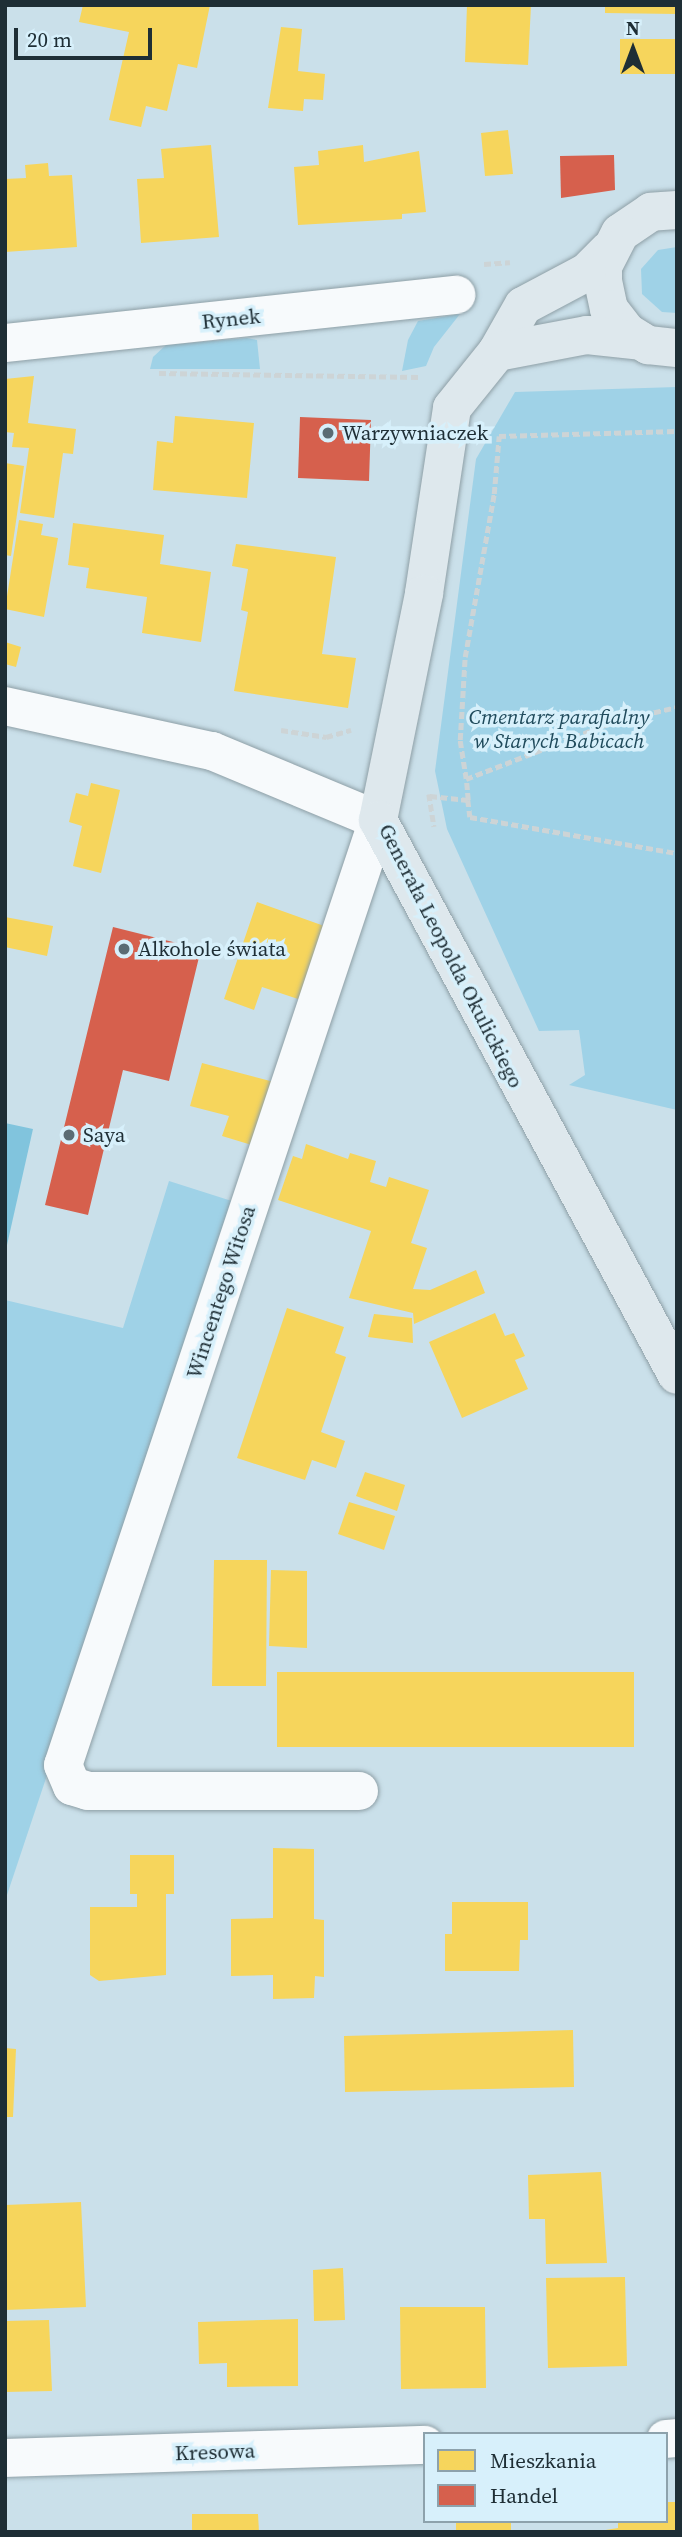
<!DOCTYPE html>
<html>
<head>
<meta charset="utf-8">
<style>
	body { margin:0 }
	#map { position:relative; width:682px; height:2537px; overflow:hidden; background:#cae0ea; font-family:"Source Serif 4",serif }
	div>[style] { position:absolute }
	.green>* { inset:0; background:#9fd2e7 }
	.forest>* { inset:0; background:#81c4dd }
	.homes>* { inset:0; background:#f6d55c }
	.shops>* { inset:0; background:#d6604d }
	.path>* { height:4.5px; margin-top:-2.25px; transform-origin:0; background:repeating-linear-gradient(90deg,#cdd4d6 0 7px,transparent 0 10.5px) }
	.roads { filter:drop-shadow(0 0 2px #8e9fa6) drop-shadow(0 0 2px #8e9fa6) }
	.minor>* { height:38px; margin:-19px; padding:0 19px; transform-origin:19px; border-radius:19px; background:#f7fafc }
	.major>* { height:38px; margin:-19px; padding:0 19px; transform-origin:19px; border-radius:19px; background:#dee8ed }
	.dots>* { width:19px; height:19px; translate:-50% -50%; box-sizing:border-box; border:4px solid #d7f0fb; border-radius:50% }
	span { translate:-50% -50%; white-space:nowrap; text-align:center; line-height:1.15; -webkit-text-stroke:7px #d7f0fb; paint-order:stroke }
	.street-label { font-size:21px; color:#1e2e35 }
	.poi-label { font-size:21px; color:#1e2e35 }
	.left { translate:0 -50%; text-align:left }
	.park-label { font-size:21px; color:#1f4a5b; font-style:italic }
	.frame { position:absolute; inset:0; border:7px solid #1e2e35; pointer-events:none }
	.legend { position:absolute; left:423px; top:2432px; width:245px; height:91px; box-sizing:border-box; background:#d7f0fb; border:2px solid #8da2ac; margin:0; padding:9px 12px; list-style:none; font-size:21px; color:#1e2e35 }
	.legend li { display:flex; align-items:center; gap:14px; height:35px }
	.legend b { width:35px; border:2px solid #8da2ac }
	.north { position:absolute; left:598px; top:14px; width:70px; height:70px; -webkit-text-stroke:5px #d7f0fb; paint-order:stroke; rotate:0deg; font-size:19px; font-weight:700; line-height:28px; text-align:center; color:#1e2e35 }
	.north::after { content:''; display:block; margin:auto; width:24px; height:32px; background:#1e2e35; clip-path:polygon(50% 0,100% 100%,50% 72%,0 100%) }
	.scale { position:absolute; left:14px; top:28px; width:138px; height:32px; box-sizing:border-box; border:4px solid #1e2e35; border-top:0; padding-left:9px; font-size:21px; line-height:24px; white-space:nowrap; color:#1e2e35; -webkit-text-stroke:5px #d7f0fb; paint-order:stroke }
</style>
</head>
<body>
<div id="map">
	<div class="green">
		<div style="clip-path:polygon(677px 247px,677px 313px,662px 312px,642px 294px,641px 269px,658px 250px)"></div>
		<div style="clip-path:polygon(460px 314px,434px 347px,426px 366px,402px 371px,408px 340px,418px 321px)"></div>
		<div style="clip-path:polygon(247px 338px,257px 340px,260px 369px,150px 369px,153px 357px,166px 345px)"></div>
		<div style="clip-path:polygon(677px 387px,677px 1110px,569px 1085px,585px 1075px,579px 1030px,539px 1031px,447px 829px,435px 771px,476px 459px,515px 392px)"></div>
		<div style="clip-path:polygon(169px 1181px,238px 1203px,5px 1901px,5px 1300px,123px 1328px)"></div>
	</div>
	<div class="forest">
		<div style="clip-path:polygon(5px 1123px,33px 1129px,5px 1254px)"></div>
	</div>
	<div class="homes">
		<div style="clip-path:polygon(83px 5px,210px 5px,197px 68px,178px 64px,167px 111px,146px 106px,141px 127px,109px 120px,129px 32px,79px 22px)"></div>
		<div style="clip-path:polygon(467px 5px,531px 5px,528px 65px,465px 62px)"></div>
		<div style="clip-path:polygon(605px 5px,677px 5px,677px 14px,605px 13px)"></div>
		<div style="clip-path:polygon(281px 27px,302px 29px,298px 71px,325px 74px,323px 100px,304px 99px,303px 111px,268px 108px)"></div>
		<div style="clip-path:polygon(620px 39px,677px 39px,677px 74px,620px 74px)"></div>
		<div style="clip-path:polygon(508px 130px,513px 174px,485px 176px,481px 133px)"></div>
		<div style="clip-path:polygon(211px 145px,219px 237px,141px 243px,137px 179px,164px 178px,161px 149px)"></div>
		<div style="clip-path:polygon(363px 145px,364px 162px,419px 151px,426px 212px,402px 214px,402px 219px,298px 225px,294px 167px,319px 165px,318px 151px)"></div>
		<div style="clip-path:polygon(48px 163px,49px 176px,72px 175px,77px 247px,5px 252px,5px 179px,26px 178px,25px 165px)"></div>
		<div style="clip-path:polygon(34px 376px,28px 423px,76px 429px,73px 454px,63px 453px,54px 518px,20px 513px,29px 448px,12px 447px,14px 433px,5px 432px,5px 379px)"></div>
		<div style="clip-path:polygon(175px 416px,254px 423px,247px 498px,153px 490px,157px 441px,173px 443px)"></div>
		<div style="clip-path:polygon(5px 463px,24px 466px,11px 556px,5px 555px)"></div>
		<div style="clip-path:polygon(19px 520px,43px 524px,41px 535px,58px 538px,44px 617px,5px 609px)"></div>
		<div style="clip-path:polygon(73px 523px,164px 535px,160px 564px,211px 572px,201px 642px,142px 633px,147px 597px,86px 588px,89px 568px,68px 565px)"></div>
		<div style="clip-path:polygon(236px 544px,336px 557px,322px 654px,356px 658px,348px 708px,234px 691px,248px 612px,241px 610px,248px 569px,232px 566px)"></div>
		<div style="clip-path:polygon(5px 642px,21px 647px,16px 667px,5px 664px)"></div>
		<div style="clip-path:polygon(91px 783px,120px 790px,101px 873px,73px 866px,82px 826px,69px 822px,76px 793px,88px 796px)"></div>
		<div style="clip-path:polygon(257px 902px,327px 927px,301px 1000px,262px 987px,254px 1010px,224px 999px)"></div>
		<div style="clip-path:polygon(5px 917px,53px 926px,47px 956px,5px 947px)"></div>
		<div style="clip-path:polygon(202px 1063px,274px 1082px,255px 1146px,222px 1136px,229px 1116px,190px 1106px)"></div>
		<div style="clip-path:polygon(306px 1144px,348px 1159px,350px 1153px,376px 1161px,370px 1182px,386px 1187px,389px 1177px,429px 1190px,411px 1243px,427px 1248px,413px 1289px,430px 1290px,476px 1270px,485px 1293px,414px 1324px,413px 1313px,349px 1298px,371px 1231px,278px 1200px,293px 1156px,302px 1159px)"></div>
		<div style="clip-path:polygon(287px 1308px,344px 1327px,335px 1353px,346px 1357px,321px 1432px,345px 1441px,336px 1468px,312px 1460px,305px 1480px,237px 1458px)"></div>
		<div style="clip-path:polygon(495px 1313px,505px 1336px,514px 1333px,525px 1356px,515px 1360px,528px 1389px,462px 1418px,429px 1342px)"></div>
		<div style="clip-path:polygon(374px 1314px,412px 1318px,413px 1343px,368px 1337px)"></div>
		<div style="clip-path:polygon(365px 1472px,405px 1485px,397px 1511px,356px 1496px)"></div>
		<div style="clip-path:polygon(349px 1502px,395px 1516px,384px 1550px,338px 1534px)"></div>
		<div style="clip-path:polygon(214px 1560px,267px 1560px,266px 1686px,212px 1686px)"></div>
		<div style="clip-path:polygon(271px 1570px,307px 1571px,307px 1648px,269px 1646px)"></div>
		<div style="clip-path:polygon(277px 1672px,634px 1672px,634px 1747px,277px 1747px)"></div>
		<div style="clip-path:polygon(273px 1848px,314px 1849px,314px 1919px,324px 1920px,324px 1977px,315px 1976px,314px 1998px,273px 1999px,273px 1975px,231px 1976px,231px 1919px,273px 1918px)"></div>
		<div style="clip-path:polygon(130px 1855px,174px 1855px,174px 1894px,166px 1894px,166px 1975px,99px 1981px,90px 1975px,90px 1907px,137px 1907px,137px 1894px,130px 1894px)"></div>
		<div style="clip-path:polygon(452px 1902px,528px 1902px,528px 1940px,520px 1940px,519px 1971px,445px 1971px,445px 1934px,452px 1934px)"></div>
		<div style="clip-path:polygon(573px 2030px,574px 2087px,345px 2092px,344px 2036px)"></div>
		<div style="clip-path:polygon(5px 2048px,16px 2049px,13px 2117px,5px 2117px)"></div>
		<div style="clip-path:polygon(601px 2172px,607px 2263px,546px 2264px,545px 2219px,529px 2219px,528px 2175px)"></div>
		<div style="clip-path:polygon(81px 2202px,86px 2307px,5px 2310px,5px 2205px)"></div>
		<div style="clip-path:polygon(343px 2268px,345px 2320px,314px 2321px,313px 2270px)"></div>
		<div style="clip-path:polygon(625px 2277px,627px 2366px,548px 2368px,546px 2278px)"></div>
		<div style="clip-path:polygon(400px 2307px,485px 2307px,486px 2388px,401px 2389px)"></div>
		<div style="clip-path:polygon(298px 2319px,298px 2386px,227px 2387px,227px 2363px,199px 2364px,198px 2322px)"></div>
		<div style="clip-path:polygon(49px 2320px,52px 2391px,5px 2392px,5px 2321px)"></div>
		<div style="clip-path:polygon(666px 2502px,677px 2502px,677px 2532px,593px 2532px,618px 2528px,618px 2521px,666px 2521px)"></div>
		<div style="clip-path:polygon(192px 2514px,258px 2514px,259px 2532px,192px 2532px)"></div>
		<div style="clip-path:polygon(456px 2521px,511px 2521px,511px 2532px,456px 2532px)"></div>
	</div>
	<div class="shops">
		<div style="clip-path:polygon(614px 155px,615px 190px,561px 198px,560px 156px)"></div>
		<div style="clip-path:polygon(300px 417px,371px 420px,369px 481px,298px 478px)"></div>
		<div style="clip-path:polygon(113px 927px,201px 949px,169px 1081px,123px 1070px,88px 1215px,45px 1205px)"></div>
	</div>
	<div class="path">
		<div style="left:484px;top:264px;width:26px;rotate:-4deg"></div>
		<div style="left:159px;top:373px;width:260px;rotate:0.9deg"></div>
		<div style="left:499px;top:436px;width:178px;rotate:-1.6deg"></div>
		<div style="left:281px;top:730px;width:46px;rotate:8.8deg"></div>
		<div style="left:326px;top:737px;width:26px;rotate:-16deg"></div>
		<div style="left:466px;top:779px;width:39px;rotate:-99deg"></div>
		<div style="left:460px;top:740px;width:83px;rotate:-86.6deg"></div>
		<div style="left:465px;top:657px;width:166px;rotate:-79.9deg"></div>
		<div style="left:494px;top:494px;width:58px;rotate:-85.1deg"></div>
		<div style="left:429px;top:794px;width:33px;rotate:81deg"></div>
		<div style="left:430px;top:796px;width:38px;rotate:6deg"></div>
		<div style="left:468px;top:800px;width:17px;rotate:83deg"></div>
		<div style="left:470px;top:817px;width:210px;rotate:9.9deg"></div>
		<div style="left:468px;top:800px;width:21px;rotate:-95deg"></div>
		<div style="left:466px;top:779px;width:158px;rotate:-21.2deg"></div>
		<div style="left:613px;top:722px;width:66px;rotate:-13.2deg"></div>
	</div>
	<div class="roads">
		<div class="minor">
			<div style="left:5px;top:343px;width:454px;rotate:-6.1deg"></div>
			<div style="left:5px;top:706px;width:212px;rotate:12.3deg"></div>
			<div style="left:212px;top:751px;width:180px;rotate:22.6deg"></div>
			<div style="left:378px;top:820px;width:996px;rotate:108.43deg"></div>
			<div style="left:63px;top:1765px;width:23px;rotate:67deg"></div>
			<div style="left:72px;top:1786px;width:17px;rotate:17deg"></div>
			<div style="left:88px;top:1791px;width:271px"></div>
			<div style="left:666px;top:2439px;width:11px;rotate:-5deg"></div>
			<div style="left:5px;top:2458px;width:420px;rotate:-1.8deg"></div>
		</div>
		<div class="major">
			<div style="left:677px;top:210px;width:26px;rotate:176deg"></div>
			<div style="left:651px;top:212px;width:37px;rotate:146deg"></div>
			<div style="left:620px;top:233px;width:37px;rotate:117deg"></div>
			<div style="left:603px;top:266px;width:15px;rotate:90deg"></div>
			<div style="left:603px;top:281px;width:29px;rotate:78deg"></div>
			<div style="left:609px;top:309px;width:29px;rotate:52deg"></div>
			<div style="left:627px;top:332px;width:25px;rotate:32deg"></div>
			<div style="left:648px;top:345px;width:29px;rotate:6deg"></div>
			<div style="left:609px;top:250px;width:31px;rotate:135deg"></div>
			<div style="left:587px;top:272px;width:72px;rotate:152deg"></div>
			<div style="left:523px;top:306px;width:53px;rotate:119.5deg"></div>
			<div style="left:497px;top:352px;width:72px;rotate:128.8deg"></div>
			<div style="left:452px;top:408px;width:188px;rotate:98.6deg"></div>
			<div style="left:424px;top:594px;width:231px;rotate:101.5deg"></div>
			<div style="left:378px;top:820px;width:630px;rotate:61.69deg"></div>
			<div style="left:497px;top:352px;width:92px;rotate:-10.7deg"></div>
			<div style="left:587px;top:335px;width:54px;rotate:6.3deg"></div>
		</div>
	</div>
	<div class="dots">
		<div style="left:328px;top:433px;background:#5a6c74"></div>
		<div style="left:124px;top:949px;background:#5a6c74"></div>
		<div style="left:69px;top:1135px;background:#5a6c74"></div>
	</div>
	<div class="street-label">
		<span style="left:231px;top:319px;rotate:-6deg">Rynek</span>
		<span style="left:451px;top:956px;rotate:63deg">Generała Leopolda Okulickiego</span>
		<span style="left:221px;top:1292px;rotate:-72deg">Wincentego Witosa</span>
		<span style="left:215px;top:2452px;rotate:-2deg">Kresowa</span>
	</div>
	<div class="poi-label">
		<span class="left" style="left:342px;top:433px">Warzywniaczek</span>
		<span class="left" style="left:138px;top:949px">Alkohole świata</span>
		<span class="left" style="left:83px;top:1135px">Saya</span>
	</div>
	<div class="park-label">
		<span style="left:559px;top:729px">Cmentarz parafialny<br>w Starych Babicach</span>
	</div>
	<div class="frame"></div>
	<ul class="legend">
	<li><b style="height:19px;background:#f6d55c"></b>Mieszkania</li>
	<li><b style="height:19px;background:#d6604d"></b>Handel</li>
	</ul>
	<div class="north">N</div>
	<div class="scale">20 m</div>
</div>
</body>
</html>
